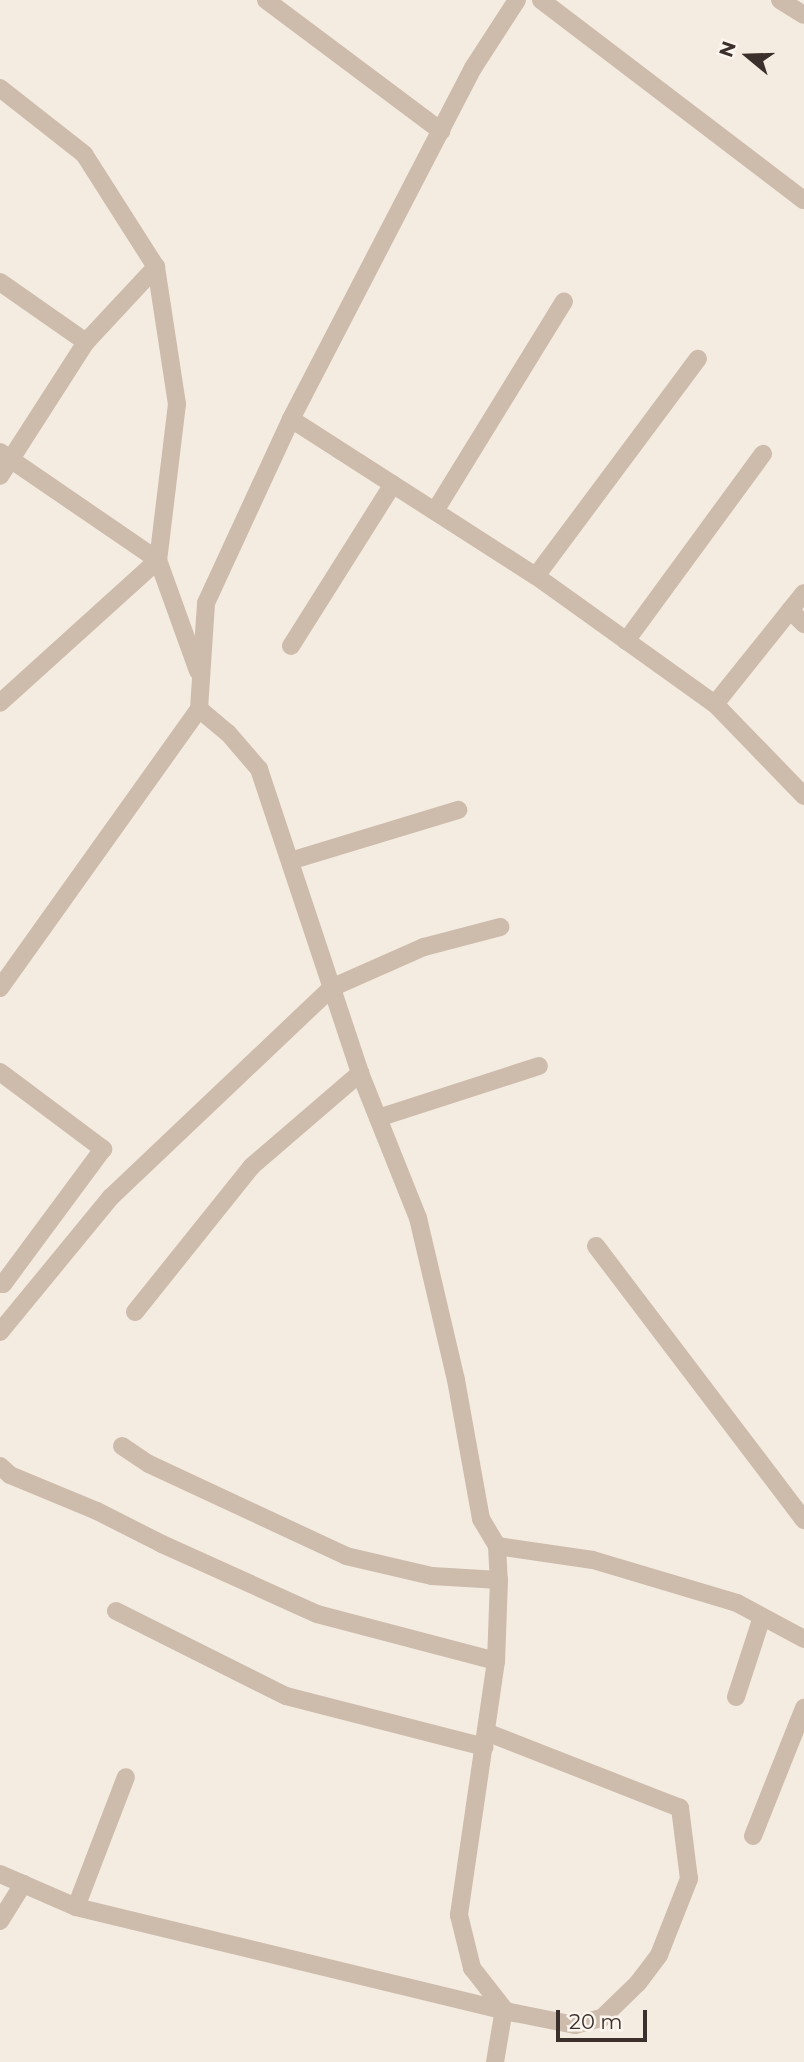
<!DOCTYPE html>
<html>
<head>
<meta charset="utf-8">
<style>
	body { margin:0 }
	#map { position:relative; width:804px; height:2062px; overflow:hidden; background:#f4ebe1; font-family:Montserrat,sans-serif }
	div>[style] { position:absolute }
	.minor>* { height:18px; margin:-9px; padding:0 9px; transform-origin:9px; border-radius:9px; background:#cdbbac }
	span { translate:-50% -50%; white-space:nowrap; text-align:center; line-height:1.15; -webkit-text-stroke:5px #fbf5ee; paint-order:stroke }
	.north { position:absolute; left:713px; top:21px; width:70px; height:70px; -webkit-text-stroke:5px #fbf5ee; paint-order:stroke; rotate:289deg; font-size:19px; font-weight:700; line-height:28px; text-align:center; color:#3b302b }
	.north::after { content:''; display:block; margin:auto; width:24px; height:32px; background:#3b302b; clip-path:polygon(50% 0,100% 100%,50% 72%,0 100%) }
	.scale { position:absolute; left:556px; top:2010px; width:91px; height:32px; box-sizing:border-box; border:4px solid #3b302b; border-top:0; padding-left:9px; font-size:21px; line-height:24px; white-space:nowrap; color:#3b302b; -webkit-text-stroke:5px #fbf5ee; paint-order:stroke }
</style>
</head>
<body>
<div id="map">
	<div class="minor">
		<div style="left:266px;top:0;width:219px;rotate:36.8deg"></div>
		<div style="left:541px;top:0;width:330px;rotate:37.3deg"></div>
		<div style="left:780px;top:0;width:28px;rotate:32deg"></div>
		<div style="left:0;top:88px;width:107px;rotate:38.2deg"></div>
		<div style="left:84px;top:154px;width:134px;rotate:57.5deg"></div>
		<div style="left:156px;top:267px;width:139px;rotate:81.3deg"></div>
		<div style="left:177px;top:404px;width:157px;rotate:96.9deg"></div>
		<div style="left:158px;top:560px;width:118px;rotate:70.2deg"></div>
		<div style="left:0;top:282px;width:105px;rotate:34.9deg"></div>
		<div style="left:86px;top:342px;width:159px;rotate:122.7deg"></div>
		<div style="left:86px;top:342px;width:103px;rotate:-47deg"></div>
		<div style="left:291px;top:419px;width:291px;rotate:32.7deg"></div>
		<div style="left:536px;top:576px;width:220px;rotate:35.6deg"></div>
		<div style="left:715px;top:704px;width:128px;rotate:45.9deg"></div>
		<div style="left:0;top:452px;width:191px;rotate:34.4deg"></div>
		<div style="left:158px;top:560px;width:213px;rotate:137.9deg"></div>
		<div style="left:435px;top:511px;width:246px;rotate:-58.4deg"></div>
		<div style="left:536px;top:576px;width:271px;rotate:-53.3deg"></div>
		<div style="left:790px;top:610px;width:20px;rotate:45deg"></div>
		<div style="left:626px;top:641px;width:232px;rotate:-53.8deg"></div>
		<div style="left:291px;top:646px;width:191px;rotate:-57.8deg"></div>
		<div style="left:715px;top:704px;width:142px;rotate:-51.3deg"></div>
		<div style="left:199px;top:709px;width:38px;rotate:40deg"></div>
		<div style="left:228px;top:733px;width:48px;rotate:49.3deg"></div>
		<div style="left:259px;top:769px;width:320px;rotate:71.6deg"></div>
		<div style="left:360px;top:1073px;width:156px;rotate:68.2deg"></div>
		<div style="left:418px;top:1218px;width:166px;rotate:76.8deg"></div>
		<div style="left:456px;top:1380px;width:141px;rotate:79.8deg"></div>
		<div style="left:481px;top:1519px;width:31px;rotate:59deg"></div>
		<div style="left:497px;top:1546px;width:34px;rotate:87deg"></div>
		<div style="left:499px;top:1580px;width:81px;rotate:92.1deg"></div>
		<div style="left:496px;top:1661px;width:257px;rotate:98.3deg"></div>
		<div style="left:459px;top:1915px;width:55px;rotate:76.2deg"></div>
		<div style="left:472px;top:1968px;width:52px;rotate:52deg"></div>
		<div style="left:504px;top:2009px;width:54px;rotate:99.6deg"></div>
		<div style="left:290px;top:861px;width:176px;rotate:-16.9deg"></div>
		<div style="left:0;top:988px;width:343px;rotate:-54.5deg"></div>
		<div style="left:199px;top:709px;width:106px;rotate:-86.2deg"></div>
		<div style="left:206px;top:603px;width:203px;rotate:-65.2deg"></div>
		<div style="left:291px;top:419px;width:395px;rotate:-62.6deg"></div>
		<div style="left:473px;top:68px;width:81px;rotate:-57.1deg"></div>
		<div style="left:0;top:1072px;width:129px;rotate:36.8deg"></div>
		<div style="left:103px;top:1149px;width:168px;rotate:126.5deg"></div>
		<div style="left:3px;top:1284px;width:4px;rotate:-146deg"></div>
		<div style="left:378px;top:1118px;width:169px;rotate:-17.9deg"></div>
		<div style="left:596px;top:1246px;width:344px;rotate:52.8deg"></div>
		<div style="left:135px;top:1312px;width:187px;rotate:-51.3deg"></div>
		<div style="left:252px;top:1166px;width:143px;rotate:-40.7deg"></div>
		<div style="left:0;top:1332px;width:175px;rotate:-50.6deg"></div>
		<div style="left:111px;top:1197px;width:303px;rotate:-43.5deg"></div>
		<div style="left:331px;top:988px;width:102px;rotate:-23.8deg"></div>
		<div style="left:424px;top:947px;width:79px;rotate:-14.7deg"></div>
		<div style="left:122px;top:1446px;width:32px;rotate:34deg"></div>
		<div style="left:149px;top:1464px;width:217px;rotate:25deg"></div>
		<div style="left:346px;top:1556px;width:88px;rotate:13.1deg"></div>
		<div style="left:432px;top:1576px;width:67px;rotate:3.4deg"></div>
		<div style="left:0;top:1466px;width:13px;rotate:42deg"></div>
		<div style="left:10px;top:1475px;width:94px;rotate:22.5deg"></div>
		<div style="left:97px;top:1511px;width:73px;rotate:26.9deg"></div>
		<div style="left:162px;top:1544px;width:170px;rotate:24.3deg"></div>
		<div style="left:317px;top:1614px;width:185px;rotate:14.7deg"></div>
		<div style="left:497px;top:1546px;width:97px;rotate:8.3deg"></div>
		<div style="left:593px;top:1560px;width:150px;rotate:16.6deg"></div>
		<div style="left:737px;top:1603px;width:76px;rotate:28.2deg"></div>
		<div style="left:116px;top:1611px;width:190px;rotate:26.6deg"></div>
		<div style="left:286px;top:1696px;width:205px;rotate:14.4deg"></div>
		<div style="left:736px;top:1697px;width:84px;rotate:-72deg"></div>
		<div style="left:753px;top:1836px;width:138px;rotate:-68.3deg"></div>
		<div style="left:0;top:1874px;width:83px;rotate:23.5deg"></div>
		<div style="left:76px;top:1907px;width:452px;rotate:13.6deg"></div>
		<div style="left:515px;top:2013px;width:61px;rotate:11.3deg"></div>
		<div style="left:575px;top:2025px;width:28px;rotate:-15deg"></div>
		<div style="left:602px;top:2018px;width:50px;rotate:-44.2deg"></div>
		<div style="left:638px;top:1983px;width:35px;rotate:-53deg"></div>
		<div style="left:659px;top:1955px;width:82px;rotate:-68.5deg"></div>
		<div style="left:689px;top:1879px;width:72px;rotate:-97.2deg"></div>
		<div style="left:680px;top:1808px;width:208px;rotate:-158.6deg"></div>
		<div style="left:76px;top:1907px;width:139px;rotate:-69deg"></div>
		<div style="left:0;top:1921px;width:44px;rotate:-58.1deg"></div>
	</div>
	<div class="north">N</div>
	<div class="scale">20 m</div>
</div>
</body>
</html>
